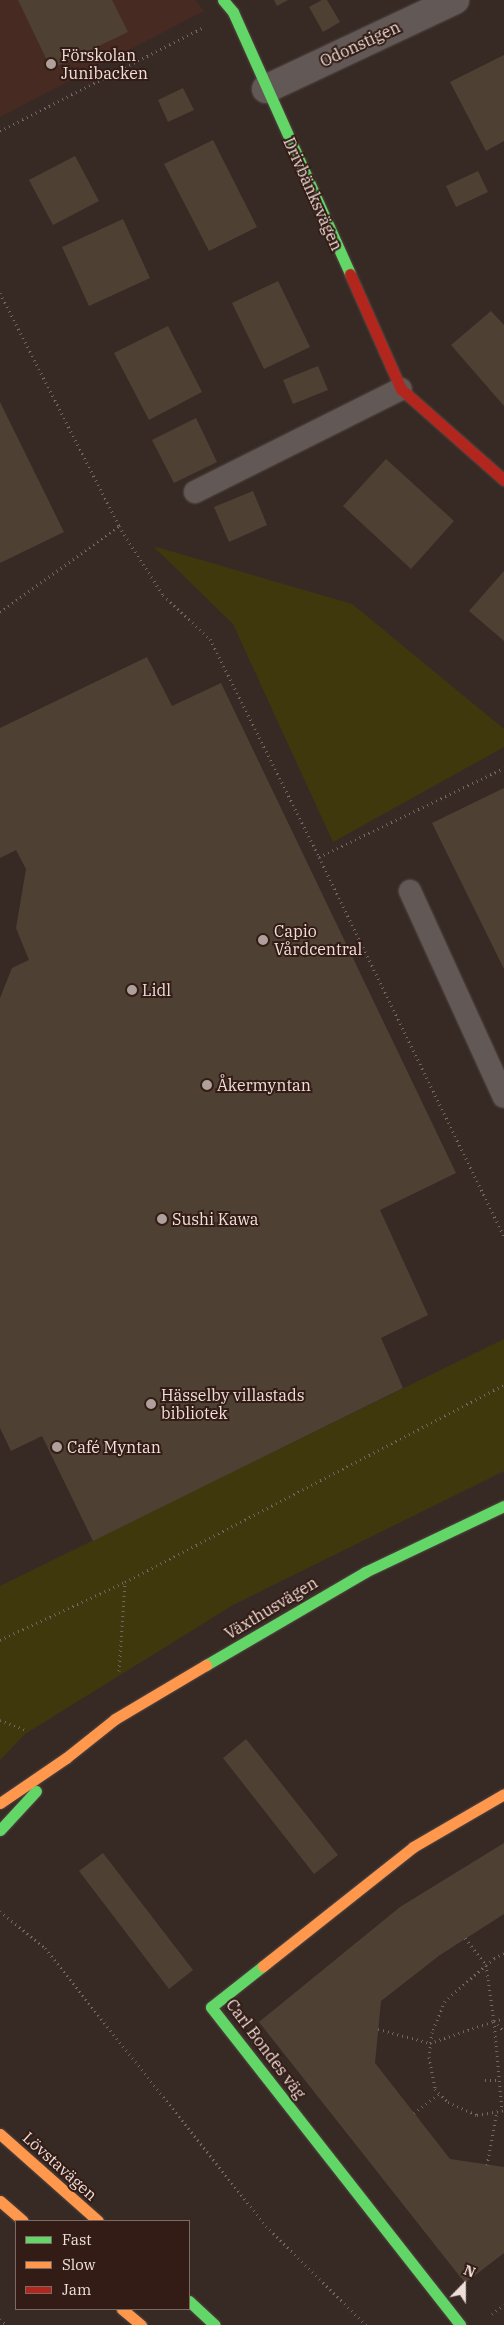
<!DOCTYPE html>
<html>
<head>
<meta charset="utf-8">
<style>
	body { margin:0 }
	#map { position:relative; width:504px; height:2325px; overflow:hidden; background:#372a25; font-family:"IBM Plex Serif",serif }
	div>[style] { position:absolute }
	.built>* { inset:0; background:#472a21 }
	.green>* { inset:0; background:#40380d }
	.building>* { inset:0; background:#4e4033 }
	.path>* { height:3px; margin-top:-1.5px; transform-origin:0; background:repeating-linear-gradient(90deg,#716764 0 1px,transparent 0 5px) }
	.roads { filter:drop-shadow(0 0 1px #544843) drop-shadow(0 0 1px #544843) }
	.lane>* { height:22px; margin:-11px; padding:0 11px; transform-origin:11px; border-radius:11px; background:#625855 }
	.street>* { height:28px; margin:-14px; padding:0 14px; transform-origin:14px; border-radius:14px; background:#625855 }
	.fast>* { height:11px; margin:-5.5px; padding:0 5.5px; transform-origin:5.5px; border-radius:5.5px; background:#63d668 }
	.slow>* { height:11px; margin:-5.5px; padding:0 5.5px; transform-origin:5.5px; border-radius:5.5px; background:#ff974d }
	.jam>* { height:11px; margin:-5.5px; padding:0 5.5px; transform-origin:5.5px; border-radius:5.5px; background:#b3261e }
	.dots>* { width:14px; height:14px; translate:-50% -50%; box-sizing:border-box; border:2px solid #331c15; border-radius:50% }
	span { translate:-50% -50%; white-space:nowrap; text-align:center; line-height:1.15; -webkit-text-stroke:4px #331c15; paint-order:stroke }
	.street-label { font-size:16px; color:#efdfda }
	.poi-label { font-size:16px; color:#efdfda }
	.left { translate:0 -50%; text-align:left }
	.legend { position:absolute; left:15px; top:2220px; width:175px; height:90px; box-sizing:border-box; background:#331c15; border:1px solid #7e6a64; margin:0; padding:6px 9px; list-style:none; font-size:15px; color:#efdfda }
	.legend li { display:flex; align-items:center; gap:10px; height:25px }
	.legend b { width:25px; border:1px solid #7e6a64 }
	.north { position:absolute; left:439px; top:2260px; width:50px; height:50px; -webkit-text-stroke:4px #331c15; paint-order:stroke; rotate:22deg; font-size:14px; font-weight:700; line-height:20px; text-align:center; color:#efdfda }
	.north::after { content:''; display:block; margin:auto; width:18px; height:22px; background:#efdfda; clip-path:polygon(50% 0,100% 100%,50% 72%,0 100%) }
</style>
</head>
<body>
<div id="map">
	<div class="built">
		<div style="clip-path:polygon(0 0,195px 0,204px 11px,0 117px)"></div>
	</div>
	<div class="green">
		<div style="clip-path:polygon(153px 546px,352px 604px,504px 729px,504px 747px,333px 842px,233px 624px)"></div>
		<div style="clip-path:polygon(504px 1339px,504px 1471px,233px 1605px,25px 1734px,0 1760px,0 1586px)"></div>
	</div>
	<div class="building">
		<div style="clip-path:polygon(18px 0,112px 0,128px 32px,51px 69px)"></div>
		<div style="clip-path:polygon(274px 0,288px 0,277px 6px)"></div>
		<div style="clip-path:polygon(322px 0,327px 0,340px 22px,323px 32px,309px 7px)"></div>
		<div style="clip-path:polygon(504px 55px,504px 141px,486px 151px,450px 82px)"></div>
		<div style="clip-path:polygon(183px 88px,194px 110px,168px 122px,158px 100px)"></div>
		<div style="clip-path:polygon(213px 140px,257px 227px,209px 251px,164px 164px)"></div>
		<div style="clip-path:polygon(75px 156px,99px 201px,53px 225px,29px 180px)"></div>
		<div style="clip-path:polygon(478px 171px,488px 192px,456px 207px,446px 186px)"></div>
		<div style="clip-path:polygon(123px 219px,150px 278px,89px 306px,62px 247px)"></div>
		<div style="clip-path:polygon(278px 281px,310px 347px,264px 369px,232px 303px)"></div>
		<div style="clip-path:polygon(491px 311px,504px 325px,504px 406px,451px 345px)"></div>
		<div style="clip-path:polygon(168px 326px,202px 392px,149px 420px,114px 353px)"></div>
		<div style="clip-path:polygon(318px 366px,328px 390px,293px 404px,283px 380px)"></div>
		<div style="clip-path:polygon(0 402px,64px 532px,0 563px)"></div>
		<div style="clip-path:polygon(196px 418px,217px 462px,174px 483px,152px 440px)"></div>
		<div style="clip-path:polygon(386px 459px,454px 521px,411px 569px,343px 506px)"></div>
		<div style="clip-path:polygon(253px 491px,267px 525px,229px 542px,214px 507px)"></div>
		<div style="clip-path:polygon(504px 571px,504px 641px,469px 611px)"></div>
		<div style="clip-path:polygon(147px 657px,172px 706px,221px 683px,456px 1173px,380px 1210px,428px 1315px,381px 1338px,403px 1388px,93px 1541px,42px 1436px,11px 1451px,0 1428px,0 998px,12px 968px,29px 960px,16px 928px,26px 869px,16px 850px,0 858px,0 728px)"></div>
		<div style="clip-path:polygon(504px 788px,504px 969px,432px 823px)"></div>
		<div style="clip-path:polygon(246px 1739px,338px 1855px,314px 1874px,223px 1758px)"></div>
		<div style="clip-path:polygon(504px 1843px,504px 1914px,440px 1955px,381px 2001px,375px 2063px,450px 2159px,504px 2167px,504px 2253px,465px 2283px,259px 2022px,400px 1907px)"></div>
		<div style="clip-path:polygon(103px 1853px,193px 1970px,169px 1989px,79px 1871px)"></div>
	</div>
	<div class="path">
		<div style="left:0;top:131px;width:227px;rotate:-27deg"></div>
		<div style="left:0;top:293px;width:262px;rotate:62.9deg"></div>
		<div style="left:119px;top:526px;width:82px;rotate:57.5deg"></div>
		<div style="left:163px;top:595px;width:64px;rotate:43.1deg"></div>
		<div style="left:210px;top:639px;width:244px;rotate:63.4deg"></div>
		<div style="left:319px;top:857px;width:205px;rotate:-25.7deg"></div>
		<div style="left:0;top:612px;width:147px;rotate:-35.9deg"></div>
		<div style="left:319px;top:857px;width:422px;rotate:64deg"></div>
		<div style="left:0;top:1640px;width:138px;rotate:-24.9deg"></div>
		<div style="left:125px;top:1582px;width:427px;rotate:-27.5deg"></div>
		<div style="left:119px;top:1671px;width:88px;rotate:-86.1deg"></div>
		<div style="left:0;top:1720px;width:26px;rotate:21deg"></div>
		<div style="left:0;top:1911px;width:58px;rotate:39.4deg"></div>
		<div style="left:45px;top:1948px;width:355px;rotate:51.5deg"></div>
		<div style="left:266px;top:2226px;width:141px;rotate:44.7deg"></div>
		<div style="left:465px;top:1938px;width:34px;rotate:52deg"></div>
		<div style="left:486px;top:1965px;width:57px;rotate:81.9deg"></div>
		<div style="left:494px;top:2021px;width:14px;rotate:45deg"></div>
		<div style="left:504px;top:1953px;width:11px;rotate:153deg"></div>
		<div style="left:494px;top:1958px;width:65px;rotate:138.7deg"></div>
		<div style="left:445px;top:2001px;width:34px;rotate:113deg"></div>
		<div style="left:432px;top:2032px;width:25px;rotate:97deg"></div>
		<div style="left:429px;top:2057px;width:33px;rotate:79deg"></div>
		<div style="left:435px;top:2089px;width:18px;rotate:45deg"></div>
		<div style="left:448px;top:2102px;width:32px;rotate:24deg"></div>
		<div style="left:477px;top:2115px;width:27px;rotate:-10deg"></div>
		<div style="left:494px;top:2021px;width:10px;rotate:-17deg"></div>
		<div style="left:378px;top:2029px;width:54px;rotate:15.1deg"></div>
		<div style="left:430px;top:2043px;width:68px;rotate:-19deg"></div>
		<div style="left:494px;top:2021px;width:90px;rotate:84.9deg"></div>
		<div style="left:485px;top:2080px;width:14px"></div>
		<div style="left:414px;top:2113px;width:31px;rotate:-37deg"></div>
		<div style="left:487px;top:2165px;width:55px;rotate:-79.5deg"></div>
		<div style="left:492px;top:2314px;width:15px;rotate:-37deg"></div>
		<div style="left:0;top:2319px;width:9px;rotate:41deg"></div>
	</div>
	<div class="roads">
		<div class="lane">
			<div style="left:195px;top:492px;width:230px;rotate:-26.6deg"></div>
			<div style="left:410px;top:891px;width:226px;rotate:65.5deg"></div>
		</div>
		<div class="street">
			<div style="left:266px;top:89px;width:209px;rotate:-25.2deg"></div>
		</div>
		<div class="fast">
			<div style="left:223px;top:0;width:16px;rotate:50deg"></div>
			<div style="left:233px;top:12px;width:287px;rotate:65.9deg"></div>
			<div style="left:206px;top:1665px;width:184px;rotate:-30.3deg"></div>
			<div style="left:365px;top:1572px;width:154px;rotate:-25.4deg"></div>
			<div style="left:0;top:1830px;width:53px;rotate:-47.3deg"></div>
			<div style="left:263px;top:1966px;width:66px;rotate:141.7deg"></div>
			<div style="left:211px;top:2007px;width:404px;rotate:51.9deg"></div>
			<div style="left:189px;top:2301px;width:35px;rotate:43deg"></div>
		</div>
		<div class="slow">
			<div style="left:0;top:1803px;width:80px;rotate:-34.3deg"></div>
			<div style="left:66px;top:1758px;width:63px;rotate:-38.5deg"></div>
			<div style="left:115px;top:1719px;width:106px;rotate:-30.7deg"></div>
			<div style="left:263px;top:1966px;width:191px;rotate:-38.4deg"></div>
			<div style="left:413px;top:1847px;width:105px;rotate:-30.2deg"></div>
			<div style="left:0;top:2134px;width:131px;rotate:41.6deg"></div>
			<div style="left:0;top:2201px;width:30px;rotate:41deg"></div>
			<div style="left:122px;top:2309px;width:25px;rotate:40deg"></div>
		</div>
		<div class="jam">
			<div style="left:350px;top:274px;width:126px;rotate:66.1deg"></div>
			<div style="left:401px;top:389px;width:137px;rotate:41.5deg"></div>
		</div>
	</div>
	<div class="dots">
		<div style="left:51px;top:64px;background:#afa09b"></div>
		<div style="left:263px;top:940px;background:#afa09b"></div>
		<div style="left:132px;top:990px;background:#afa09b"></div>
		<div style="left:207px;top:1085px;background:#afa09b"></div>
		<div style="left:162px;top:1219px;background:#afa09b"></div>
		<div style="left:151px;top:1404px;background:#afa09b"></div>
		<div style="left:57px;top:1447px;background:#afa09b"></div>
	</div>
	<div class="street-label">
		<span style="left:360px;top:44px;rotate:-25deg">Odonstigen</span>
		<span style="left:313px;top:194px;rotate:66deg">Drivbänksvägen</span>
		<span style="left:271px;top:1608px;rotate:-31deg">Växthusvägen</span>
		<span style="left:266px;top:2049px;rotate:53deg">Carl Bondes väg</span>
		<span style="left:60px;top:2166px;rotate:42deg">Lövstavägen</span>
	</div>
	<div class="poi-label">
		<span class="left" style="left:61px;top:64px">Förskolan<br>Junibacken</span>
		<span class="left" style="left:274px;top:940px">Capio<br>Vårdcentral</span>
		<span class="left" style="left:142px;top:990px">Lidl</span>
		<span class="left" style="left:217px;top:1085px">Åkermyntan</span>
		<span class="left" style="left:172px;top:1219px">Sushi Kawa</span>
		<span class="left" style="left:161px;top:1404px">Hässelby villastads<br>bibliotek</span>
		<span class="left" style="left:67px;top:1447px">Café Myntan</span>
	</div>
	<ul class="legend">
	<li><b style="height:6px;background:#63d668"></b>Fast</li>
	<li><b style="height:6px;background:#ff974d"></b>Slow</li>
	<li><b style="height:6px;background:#b3261e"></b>Jam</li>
	</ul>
	<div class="north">N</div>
</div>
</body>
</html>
